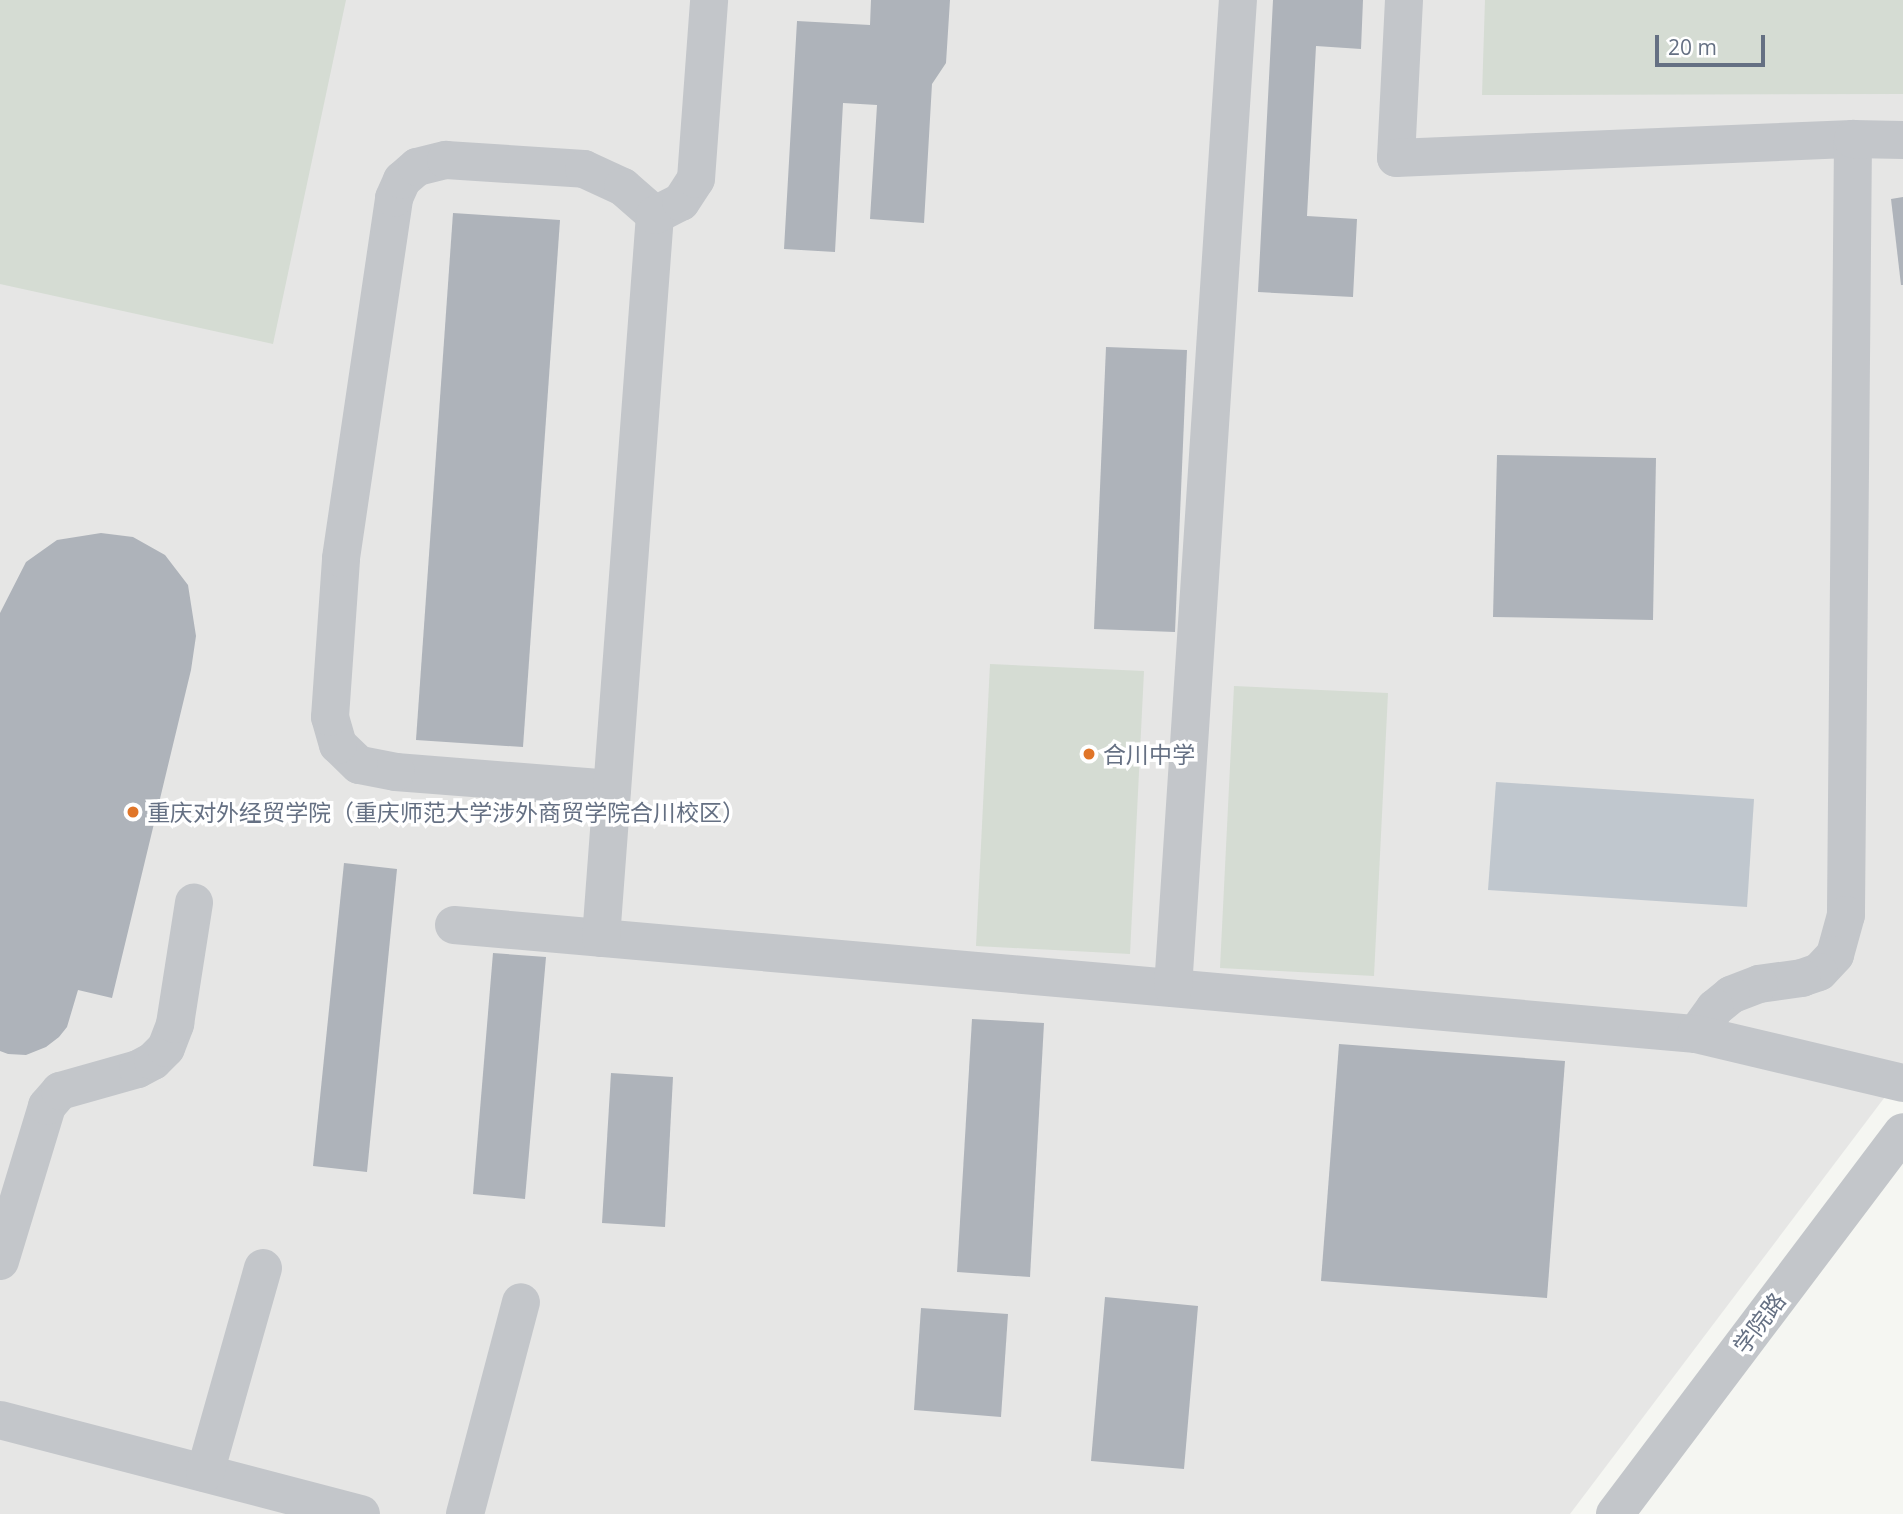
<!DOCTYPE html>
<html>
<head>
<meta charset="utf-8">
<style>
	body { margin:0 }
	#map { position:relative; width:1903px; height:1514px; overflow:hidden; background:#f5f6f2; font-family:"Open Sans","Noto Sans SC",sans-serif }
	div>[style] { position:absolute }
	.built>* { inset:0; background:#e6e6e5 }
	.green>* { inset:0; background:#d5dcd3 }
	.water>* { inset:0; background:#c0c7ce }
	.building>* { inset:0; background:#aeb3ba }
	.minor>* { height:38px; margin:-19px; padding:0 19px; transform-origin:19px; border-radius:19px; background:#c3c6ca }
	.dots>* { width:19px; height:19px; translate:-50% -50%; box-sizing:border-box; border:4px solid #fff; border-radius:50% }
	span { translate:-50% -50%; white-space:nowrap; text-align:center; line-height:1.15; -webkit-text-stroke:7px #fff; paint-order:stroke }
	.poi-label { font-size:23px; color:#657083 }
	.left { translate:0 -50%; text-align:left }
	.street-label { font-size:23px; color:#657083 }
	.scale { position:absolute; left:1655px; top:35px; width:110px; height:32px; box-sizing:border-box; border:4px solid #657083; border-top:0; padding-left:9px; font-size:21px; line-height:24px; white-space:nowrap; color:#657083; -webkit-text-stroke:5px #fff; paint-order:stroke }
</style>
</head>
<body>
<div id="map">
	<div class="built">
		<div style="clip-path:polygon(0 0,1903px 0,1903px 1073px,1570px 1514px,0 1514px)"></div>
	</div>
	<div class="green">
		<div style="clip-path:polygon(0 0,346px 0,273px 344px,0 284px)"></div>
		<div style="clip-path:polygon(1485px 0,1903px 0,1903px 94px,1482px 95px)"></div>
		<div style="clip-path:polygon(990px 664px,1144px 671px,1130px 954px,976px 946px)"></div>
		<div style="clip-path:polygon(1234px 686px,1388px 693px,1374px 976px,1220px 968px)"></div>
	</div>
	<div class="water">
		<div style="clip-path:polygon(1496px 782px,1754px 799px,1747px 907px,1488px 890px)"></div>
	</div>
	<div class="building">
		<div style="clip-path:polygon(871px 0,950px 0,946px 63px,932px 84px,924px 223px,870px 219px,877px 105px,843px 103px,835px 252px,784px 249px,797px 21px,870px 25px)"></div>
		<div style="clip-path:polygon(1273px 0,1363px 0,1361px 49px,1316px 46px,1307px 216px,1357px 219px,1353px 297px,1258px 292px)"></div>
		<div style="clip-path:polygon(1903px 197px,1903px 285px,1901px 285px,1891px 199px)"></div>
		<div style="clip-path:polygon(453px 213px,560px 220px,523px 747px,416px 740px)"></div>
		<div style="clip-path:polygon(1106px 347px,1187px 350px,1175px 632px,1094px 629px)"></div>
		<div style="clip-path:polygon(1497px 455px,1656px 458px,1653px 620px,1493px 617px)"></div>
		<div style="clip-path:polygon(101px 533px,133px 537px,165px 555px,188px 585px,196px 636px,191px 670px,112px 998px,78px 990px,67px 1027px,59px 1037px,46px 1047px,26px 1055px,8px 1054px,0 1051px,0 613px,26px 562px,57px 540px)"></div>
		<div style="clip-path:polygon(344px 863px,397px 869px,367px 1172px,313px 1166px)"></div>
		<div style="clip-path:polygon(493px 953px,546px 957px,525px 1199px,473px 1194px)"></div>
		<div style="clip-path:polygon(972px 1019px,1044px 1023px,1030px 1277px,957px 1272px)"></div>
		<div style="clip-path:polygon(1339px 1044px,1565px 1061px,1547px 1298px,1321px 1281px)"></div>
		<div style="clip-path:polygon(611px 1073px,673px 1077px,665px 1227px,602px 1223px)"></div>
		<div style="clip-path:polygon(1105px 1297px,1198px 1306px,1184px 1469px,1091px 1461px)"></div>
		<div style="clip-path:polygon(921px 1308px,1008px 1314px,1001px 1417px,914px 1410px)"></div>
	</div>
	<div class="minor">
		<div style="left:1404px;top:0;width:158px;rotate:92.9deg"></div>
		<div style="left:1396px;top:158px;width:457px;rotate:-2.4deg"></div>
		<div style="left:1853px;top:139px;width:776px;rotate:90.52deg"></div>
		<div style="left:1846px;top:915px;width:41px;rotate:105.4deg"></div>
		<div style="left:1835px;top:955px;width:23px;rotate:133deg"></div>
		<div style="left:1819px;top:972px;width:18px;rotate:161deg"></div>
		<div style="left:1802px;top:978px;width:43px;rotate:172.1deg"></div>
		<div style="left:1759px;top:984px;width:30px;rotate:159deg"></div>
		<div style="left:1731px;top:995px;width:21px;rotate:141deg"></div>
		<div style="left:1715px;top:1008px;width:32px;rotate:126deg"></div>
		<div style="left:1853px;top:139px;width:50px;rotate:1.1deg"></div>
		<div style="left:612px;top:789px;width:217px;rotate:-175.5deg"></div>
		<div style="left:396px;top:772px;width:38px;rotate:-169deg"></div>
		<div style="left:359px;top:765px;width:29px;rotate:-136deg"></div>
		<div style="left:338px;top:745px;width:29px;rotate:-106deg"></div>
		<div style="left:330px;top:717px;width:159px;rotate:-86deg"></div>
		<div style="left:341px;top:558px;width:364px;rotate:-81.6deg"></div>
		<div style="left:394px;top:198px;width:20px;rotate:-66deg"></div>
		<div style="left:402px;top:180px;width:20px;rotate:-41deg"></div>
		<div style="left:417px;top:167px;width:30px;rotate:-14deg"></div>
		<div style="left:446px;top:160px;width:138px;rotate:3.7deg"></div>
		<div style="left:584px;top:169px;width:43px;rotate:24.8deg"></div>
		<div style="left:623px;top:187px;width:43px;rotate:41.2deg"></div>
		<div style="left:454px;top:925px;width:1247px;rotate:5.02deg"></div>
		<div style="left:1696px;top:1034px;width:213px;rotate:13.3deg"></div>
		<div style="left:601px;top:938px;width:725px;rotate:-85.73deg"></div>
		<div style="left:655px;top:215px;width:29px;rotate:-27deg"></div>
		<div style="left:681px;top:202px;width:27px;rotate:-57deg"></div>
		<div style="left:696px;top:179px;width:179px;rotate:-85.8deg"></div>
		<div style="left:1173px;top:988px;width:990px;rotate:-86.24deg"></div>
		<div style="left:0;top:1261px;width:162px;rotate:-73.1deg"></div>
		<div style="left:47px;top:1106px;width:20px;rotate:-49deg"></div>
		<div style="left:60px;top:1091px;width:81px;rotate:-15.8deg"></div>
		<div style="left:138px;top:1069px;width:17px;rotate:-28deg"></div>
		<div style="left:153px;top:1061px;width:18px;rotate:-45deg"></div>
		<div style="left:166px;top:1048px;width:26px;rotate:-69deg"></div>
		<div style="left:175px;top:1024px;width:123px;rotate:-81.1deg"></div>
		<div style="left:0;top:1420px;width:373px;rotate:14.6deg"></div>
		<div style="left:205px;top:1473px;width:213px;rotate:-74.2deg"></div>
		<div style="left:465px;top:1514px;width:219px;rotate:-75.2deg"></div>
		<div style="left:1615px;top:1514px;width:478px;rotate:-53deg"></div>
	</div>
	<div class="dots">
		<div style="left:1089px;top:754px;background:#e07528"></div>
		<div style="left:133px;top:812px;background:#e07528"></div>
	</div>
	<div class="poi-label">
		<span class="left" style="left:1103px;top:754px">合川中学</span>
		<span class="left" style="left:147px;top:812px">重庆对外经贸学院（重庆师范大学涉外商贸学院合川校区）</span>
	</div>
	<div class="street-label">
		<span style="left:1759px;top:1323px;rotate:-53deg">学院路</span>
	</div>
	<div class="scale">20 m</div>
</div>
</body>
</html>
